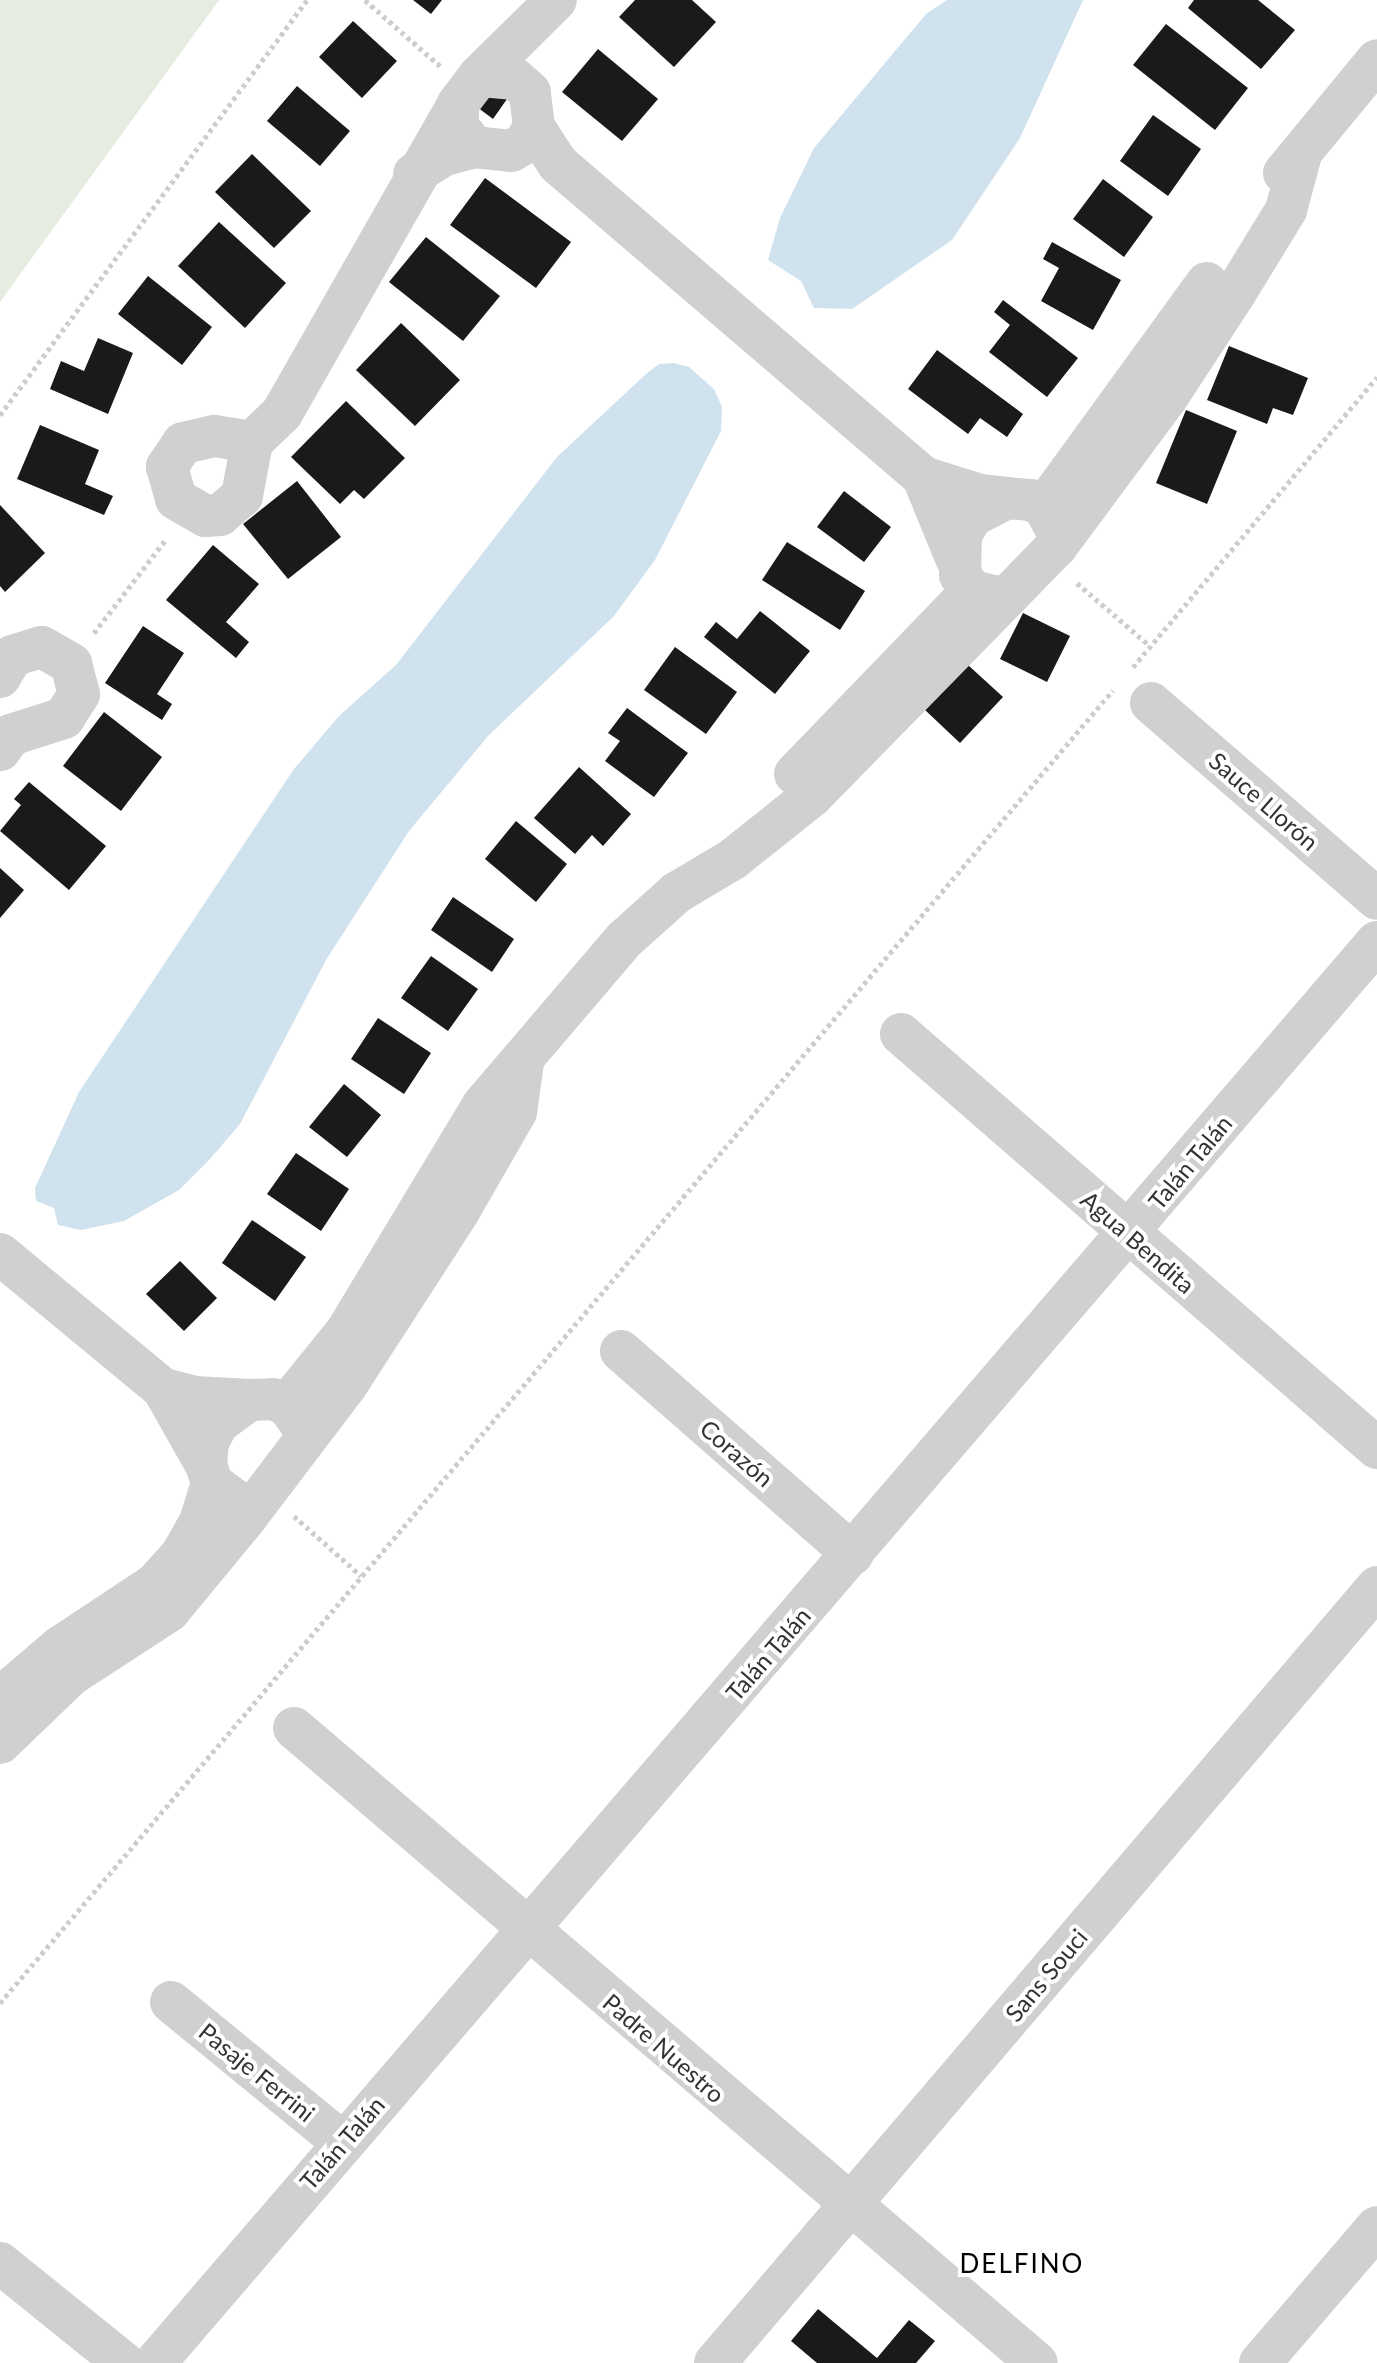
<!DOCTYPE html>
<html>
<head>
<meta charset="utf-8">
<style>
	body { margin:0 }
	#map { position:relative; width:1377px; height:2363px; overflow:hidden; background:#fff; font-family:Lato,sans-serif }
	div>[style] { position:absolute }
	.green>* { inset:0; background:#e6ecdf }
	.water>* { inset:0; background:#cfe2ee }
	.building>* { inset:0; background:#1a1a1a }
	.path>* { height:5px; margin-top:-2.5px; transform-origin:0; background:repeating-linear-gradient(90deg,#cdcdcd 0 4px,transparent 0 8px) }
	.street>* { height:42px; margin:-21px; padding:0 21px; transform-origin:21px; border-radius:21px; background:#d0d0d0 }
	span { translate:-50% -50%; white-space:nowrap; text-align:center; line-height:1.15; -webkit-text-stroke:8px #fff; paint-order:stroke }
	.street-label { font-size:24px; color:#333 }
	.neighbourhood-label { font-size:26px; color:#000; letter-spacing:2px }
</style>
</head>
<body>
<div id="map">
	<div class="green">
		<div style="clip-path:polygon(0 0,219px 0,0 302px)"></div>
	</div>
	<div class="water">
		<div style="clip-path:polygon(947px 0,1083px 0,1020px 138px,952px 240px,852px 309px,814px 308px,801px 281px,768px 260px,780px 218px,814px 148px,926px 14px)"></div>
		<div style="clip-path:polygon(674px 363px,689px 367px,714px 389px,722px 407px,721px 431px,655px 560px,614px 616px,488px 736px,409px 831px,326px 960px,240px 1124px,210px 1159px,179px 1190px,124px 1221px,81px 1230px,58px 1225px,54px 1208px,36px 1201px,35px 1188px,79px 1092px,294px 769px,339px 716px,396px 665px,557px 457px,646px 374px,659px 364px)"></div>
	</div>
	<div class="building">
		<div style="clip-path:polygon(413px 0,442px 0,431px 14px)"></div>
		<div style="clip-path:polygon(635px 0,692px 0,716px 22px,674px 67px,619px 17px)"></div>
		<div style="clip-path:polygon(1194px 0,1258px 0,1295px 30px,1261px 69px,1188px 8px)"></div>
		<div style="clip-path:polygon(353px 21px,397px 61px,362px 98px,319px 57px)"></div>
		<div style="clip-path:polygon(1166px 24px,1248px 88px,1215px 130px,1133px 65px)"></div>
		<div style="clip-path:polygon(598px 49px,658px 99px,622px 141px,562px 92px)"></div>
		<div style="clip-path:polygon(484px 81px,507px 99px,493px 119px,469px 101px)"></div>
		<div style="clip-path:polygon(297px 86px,350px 131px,320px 166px,267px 121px)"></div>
		<div style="clip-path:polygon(1153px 115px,1201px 149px,1168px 196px,1120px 161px)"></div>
		<div style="clip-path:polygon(252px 154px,311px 211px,274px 248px,215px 192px)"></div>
		<div style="clip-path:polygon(485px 178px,571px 242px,536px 288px,450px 225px)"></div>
		<div style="clip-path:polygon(1103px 179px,1153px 217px,1124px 257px,1073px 219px)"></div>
		<div style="clip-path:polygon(219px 222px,286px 283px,245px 328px,178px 266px)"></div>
		<div style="clip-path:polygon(426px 237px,500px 296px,463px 341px,389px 282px)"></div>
		<div style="clip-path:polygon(1052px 242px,1121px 280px,1093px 330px,1041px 301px,1059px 268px,1043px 259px)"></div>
		<div style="clip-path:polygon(148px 276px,212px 327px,182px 365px,118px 314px)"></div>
		<div style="clip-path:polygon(1003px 300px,1078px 358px,1047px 397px,989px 352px,1010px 325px,994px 312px)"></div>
		<div style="clip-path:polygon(401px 323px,460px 380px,415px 426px,356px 370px)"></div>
		<div style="clip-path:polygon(98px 338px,133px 353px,108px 414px,50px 389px,61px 361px,84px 371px)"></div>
		<div style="clip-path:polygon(1229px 346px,1308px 378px,1293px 415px,1273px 408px,1267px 424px,1207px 400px)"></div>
		<div style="clip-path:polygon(937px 350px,1023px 414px,1007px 437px,980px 418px,968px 434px,908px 389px)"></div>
		<div style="clip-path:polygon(346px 401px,405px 458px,364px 499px,354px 490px,340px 504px,291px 457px)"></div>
		<div style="clip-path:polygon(1186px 410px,1237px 431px,1207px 504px,1156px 483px)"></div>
		<div style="clip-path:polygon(40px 425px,99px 450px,85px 484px,113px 496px,104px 515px,17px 479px)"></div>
		<div style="clip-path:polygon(297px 481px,341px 537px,288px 579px,243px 524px)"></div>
		<div style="clip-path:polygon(844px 491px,891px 527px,864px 562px,817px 527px)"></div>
		<div style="clip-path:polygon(0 505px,45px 553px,5px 592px,0 586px)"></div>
		<div style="clip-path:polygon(787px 542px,865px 591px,840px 630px,762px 580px)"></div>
		<div style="clip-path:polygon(213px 545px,259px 584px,226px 622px,249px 642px,236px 658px,166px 600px)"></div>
		<div style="clip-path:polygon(760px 611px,810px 651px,775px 694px,704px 637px,716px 622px,737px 639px)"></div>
		<div style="clip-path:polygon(1023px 613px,1070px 636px,1047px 682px,1000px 659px)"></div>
		<div style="clip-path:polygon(143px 626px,184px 653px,157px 694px,172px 704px,162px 720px,105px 683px)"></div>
		<div style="clip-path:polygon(675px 647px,737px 692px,706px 734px,644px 690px)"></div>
		<div style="clip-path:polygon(968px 665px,1003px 697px,960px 743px,925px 710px)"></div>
		<div style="clip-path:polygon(627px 708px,688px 753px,654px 797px,605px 761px,620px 741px,608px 733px)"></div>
		<div style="clip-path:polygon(104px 712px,162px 757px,121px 811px,63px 766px)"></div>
		<div style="clip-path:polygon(579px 767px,631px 814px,603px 846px,592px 835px,575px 854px,534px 818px)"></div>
		<div style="clip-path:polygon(29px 782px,106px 846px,69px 890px,0 831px,21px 805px,14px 799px)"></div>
		<div style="clip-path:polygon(516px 821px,567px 864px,536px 902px,485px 859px)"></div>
		<div style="clip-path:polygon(0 868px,24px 890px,0 918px)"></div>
		<div style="clip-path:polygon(453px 897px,514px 939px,492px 972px,431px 930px)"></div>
		<div style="clip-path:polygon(431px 956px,478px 989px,448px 1031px,401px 998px)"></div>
		<div style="clip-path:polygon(378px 1018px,431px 1053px,404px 1094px,351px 1059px)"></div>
		<div style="clip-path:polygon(344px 1084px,381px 1115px,347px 1157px,309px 1127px)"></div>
		<div style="clip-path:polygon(296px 1153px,349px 1189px,321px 1231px,267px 1194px)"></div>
		<div style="clip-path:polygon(252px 1220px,306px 1257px,275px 1301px,222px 1263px)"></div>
		<div style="clip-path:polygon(180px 1261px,217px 1298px,184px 1331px,146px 1294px)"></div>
		<div style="clip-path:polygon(818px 2309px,877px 2358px,909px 2320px,935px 2341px,916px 2363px,817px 2363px,791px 2341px)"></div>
	</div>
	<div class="path">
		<div style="left:365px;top:0;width:100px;rotate:41.3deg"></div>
		<div style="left:0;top:415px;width:516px;rotate:-53.51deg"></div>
		<div style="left:1077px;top:583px;width:96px;rotate:40.8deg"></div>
		<div style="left:94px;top:633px;width:118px;rotate:-52.5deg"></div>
		<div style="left:1133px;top:667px;width:379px;rotate:-49.9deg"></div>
		<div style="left:294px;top:1516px;width:90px;rotate:41.8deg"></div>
		<div style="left:0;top:2003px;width:1721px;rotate:-49.71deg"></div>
	</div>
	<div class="street">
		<div style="left:479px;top:76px;width:108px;rotate:-44.6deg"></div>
		<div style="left:534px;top:127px;width:44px;rotate:57deg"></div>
		<div style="left:558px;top:164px;width:481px;rotate:40.6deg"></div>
		<div style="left:1284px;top:173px;width:146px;rotate:-50.5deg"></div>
		<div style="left:414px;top:174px;width:36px;rotate:-32deg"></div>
		<div style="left:445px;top:155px;width:30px;rotate:-15deg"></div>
		<div style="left:474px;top:147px;width:37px;rotate:6deg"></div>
		<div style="left:511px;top:151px;width:16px;rotate:-30deg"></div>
		<div style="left:525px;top:143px;width:18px;rotate:-61deg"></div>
		<div style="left:534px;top:127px;width:35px;rotate:-97deg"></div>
		<div style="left:530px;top:92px;width:20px;rotate:-139deg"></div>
		<div style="left:515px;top:79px;width:36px;rotate:-175deg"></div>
		<div style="left:479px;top:76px;width:35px;rotate:127deg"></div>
		<div style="left:458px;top:104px;width:22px;rotate:90deg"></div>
		<div style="left:458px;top:126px;width:26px;rotate:53deg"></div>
		<div style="left:252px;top:442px;width:38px;rotate:-171deg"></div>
		<div style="left:214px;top:436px;width:32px;rotate:167deg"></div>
		<div style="left:183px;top:443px;width:29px;rotate:124deg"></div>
		<div style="left:167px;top:467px;width:33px;rotate:74deg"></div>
		<div style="left:176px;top:499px;width:34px;rotate:30deg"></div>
		<div style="left:205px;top:516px;width:15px;rotate:-4deg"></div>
		<div style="left:220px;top:515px;width:29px;rotate:-41deg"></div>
		<div style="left:242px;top:496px;width:55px;rotate:-79.5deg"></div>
		<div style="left:252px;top:442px;width:42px;rotate:-44deg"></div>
		<div style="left:282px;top:413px;width:356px;rotate:-60.3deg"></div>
		<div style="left:1044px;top:507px;width:277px;rotate:-54deg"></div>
		<div style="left:956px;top:558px;width:87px;rotate:-112.2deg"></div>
		<div style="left:923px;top:477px;width:60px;rotate:17.5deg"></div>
		<div style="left:980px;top:495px;width:27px;rotate:6deg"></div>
		<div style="left:998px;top:597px;width:27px;rotate:-167deg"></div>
		<div style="left:972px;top:591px;width:20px;rotate:-127deg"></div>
		<div style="left:960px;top:575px;width:40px;rotate:-88.6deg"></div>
		<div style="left:961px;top:535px;width:22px;rotate:-60deg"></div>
		<div style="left:972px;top:516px;width:39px;rotate:-27deg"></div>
		<div style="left:1007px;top:498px;width:24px;rotate:5deg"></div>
		<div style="left:1031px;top:500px;width:15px;rotate:28deg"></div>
		<div style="left:1044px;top:507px;width:26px;rotate:62deg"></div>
		<div style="left:0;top:677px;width:24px;rotate:-60deg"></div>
		<div style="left:12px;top:656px;width:31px;rotate:-17deg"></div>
		<div style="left:42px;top:647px;width:34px;rotate:30deg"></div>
		<div style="left:71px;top:664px;width:31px;rotate:75deg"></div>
		<div style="left:79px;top:694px;width:28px;rotate:122deg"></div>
		<div style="left:64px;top:718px;width:56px;rotate:162.2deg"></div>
		<div style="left:11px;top:735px;width:19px;rotate:126deg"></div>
		<div style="left:1151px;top:703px;width:299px;rotate:40.9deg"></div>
		<div style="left:795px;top:774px;width:255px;rotate:-46deg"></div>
		<div style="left:901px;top:1034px;width:631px;rotate:41.02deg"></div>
		<div style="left:0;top:1254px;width:212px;rotate:39.6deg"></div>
		<div style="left:621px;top:1351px;width:308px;rotate:41.2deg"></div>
		<div style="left:287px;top:1405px;width:94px;rotate:-51.1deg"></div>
		<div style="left:346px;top:1332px;width:265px;rotate:-58.9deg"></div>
		<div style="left:483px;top:1105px;width:218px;rotate:-49.5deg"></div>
		<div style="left:625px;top:939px;width:69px;rotate:-42deg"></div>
		<div style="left:676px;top:893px;width:66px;rotate:-30.8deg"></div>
		<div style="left:733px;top:859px;width:101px;rotate:-38.6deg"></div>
		<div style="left:812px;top:796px;width:349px;rotate:-45.6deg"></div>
		<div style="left:1056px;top:547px;width:184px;rotate:-53.4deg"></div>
		<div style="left:1166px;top:399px;width:124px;rotate:-56.8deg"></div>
		<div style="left:1234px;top:295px;width:100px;rotate:-58.5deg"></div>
		<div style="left:1286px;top:210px;width:58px;rotate:-75deg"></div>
		<div style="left:206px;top:1465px;width:87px;rotate:-119.5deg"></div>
		<div style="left:163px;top:1389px;width:32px;rotate:14deg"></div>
		<div style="left:194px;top:1397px;width:56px;rotate:3.1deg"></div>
		<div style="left:232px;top:1498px;width:25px;rotate:-143deg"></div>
		<div style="left:212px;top:1483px;width:19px;rotate:-108deg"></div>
		<div style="left:206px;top:1465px;width:23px;rotate:-85deg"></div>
		<div style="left:208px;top:1442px;width:21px;rotate:-62deg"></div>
		<div style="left:218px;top:1423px;width:39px;rotate:-36deg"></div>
		<div style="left:250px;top:1400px;width:23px;rotate:-2deg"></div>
		<div style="left:273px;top:1399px;width:15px;rotate:23deg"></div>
		<div style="left:287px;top:1405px;width:26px;rotate:54deg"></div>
		<div style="left:0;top:1698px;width:79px;rotate:-40.4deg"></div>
		<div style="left:60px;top:1647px;width:114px;rotate:-33.6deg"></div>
		<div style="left:155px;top:1584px;width:40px;rotate:-48deg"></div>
		<div style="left:182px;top:1554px;width:37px;rotate:-61deg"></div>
		<div style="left:200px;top:1522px;width:41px;rotate:-72.9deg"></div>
		<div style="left:294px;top:1728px;width:977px;rotate:40.52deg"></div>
		<div style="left:0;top:1743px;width:98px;rotate:-43.8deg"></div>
		<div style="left:71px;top:1675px;width:117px;rotate:-33.1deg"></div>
		<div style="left:169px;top:1611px;width:119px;rotate:-50.4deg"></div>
		<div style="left:245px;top:1519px;width:167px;rotate:-52.8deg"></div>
		<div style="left:346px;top:1386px;width:208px;rotate:-57.1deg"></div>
		<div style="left:459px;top:1211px;width:114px;rotate:-60.1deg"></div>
		<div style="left:516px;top:1112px;width:50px;rotate:-82deg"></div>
		<div style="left:171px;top:2002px;width:221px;rotate:39.3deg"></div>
		<div style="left:0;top:2263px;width:159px;rotate:38.9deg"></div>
		<div style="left:155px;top:2363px;width:1874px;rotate:-49.31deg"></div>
		<div style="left:715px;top:2363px;width:1020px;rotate:-49.53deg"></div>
		<div style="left:1260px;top:2363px;width:179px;rotate:-49.3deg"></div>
	</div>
	<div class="street-label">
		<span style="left:1264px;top:801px;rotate:41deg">Sauce Llorón</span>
		<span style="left:1190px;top:1162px;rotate:-50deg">Talán Talán</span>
		<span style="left:1138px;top:1242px;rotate:41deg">Agua Bendita</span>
		<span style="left:737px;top:1453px;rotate:41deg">Corazón</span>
		<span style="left:768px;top:1654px;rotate:-49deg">Talán Talán</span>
		<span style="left:1046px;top:1975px;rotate:-50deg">Sans Souci</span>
		<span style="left:664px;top:2048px;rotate:41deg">Padre Nuestro</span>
		<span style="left:257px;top:2072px;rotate:39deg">Pasaje Ferrini</span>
		<span style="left:342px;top:2143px;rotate:-49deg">Talán Talán</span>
	</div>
	<div class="neighbourhood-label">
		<span style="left:1022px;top:2264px">DELFINO</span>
	</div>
</div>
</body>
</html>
